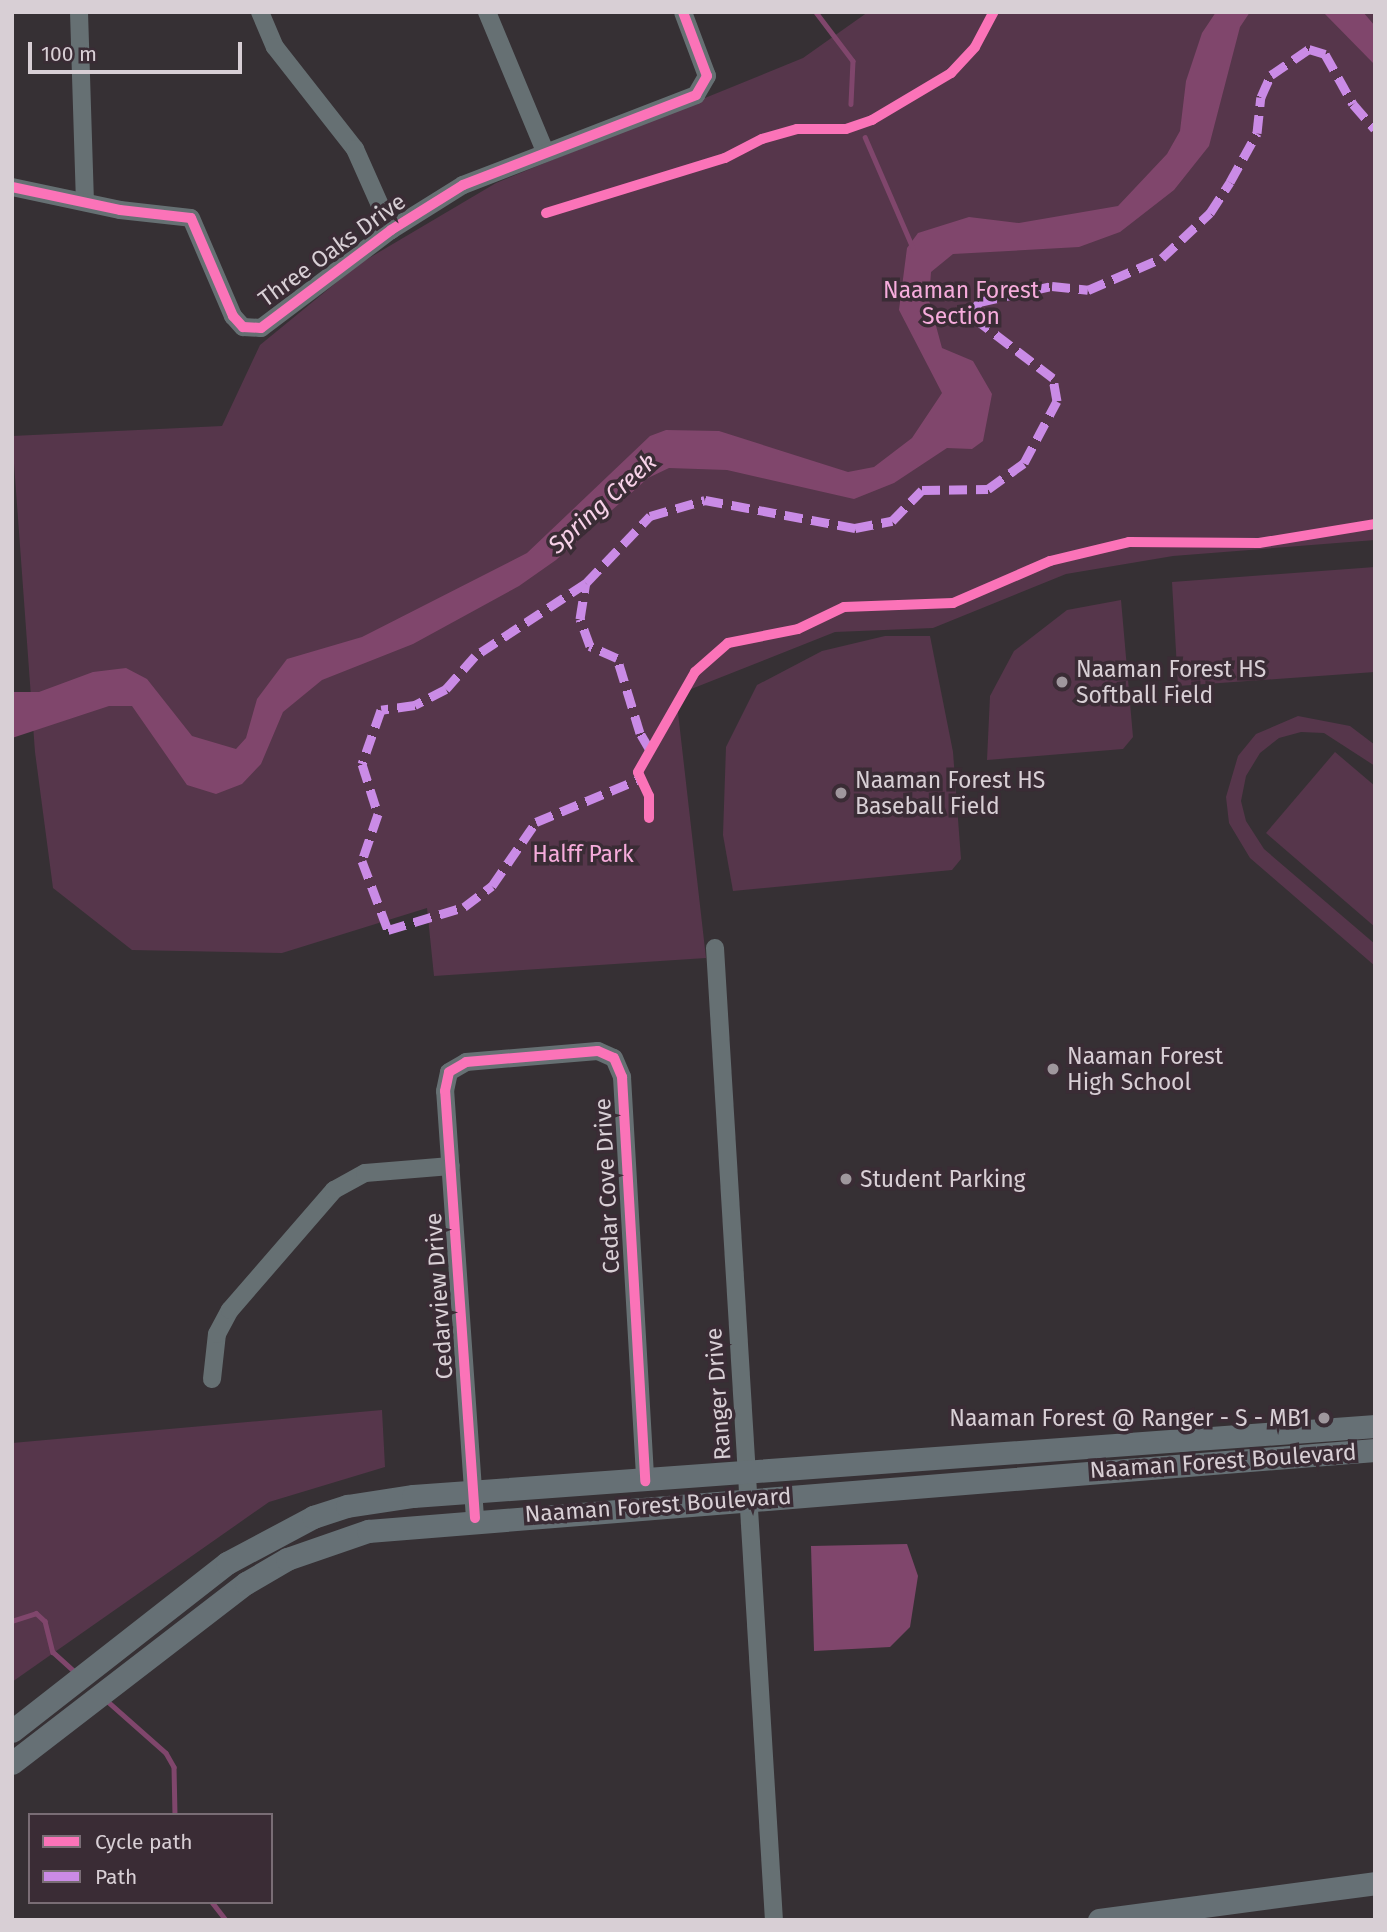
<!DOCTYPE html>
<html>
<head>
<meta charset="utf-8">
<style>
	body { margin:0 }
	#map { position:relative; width:1387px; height:1932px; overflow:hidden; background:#363034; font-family:"Fira Sans",sans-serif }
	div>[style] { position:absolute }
	.green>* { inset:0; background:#56364b }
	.water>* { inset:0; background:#80466c }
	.stream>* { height:4.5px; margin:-2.25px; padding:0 2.25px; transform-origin:2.25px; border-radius:2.25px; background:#80466c }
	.minor>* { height:18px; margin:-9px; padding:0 9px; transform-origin:9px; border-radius:9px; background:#667073 }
	.major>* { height:23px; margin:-11.5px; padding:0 11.5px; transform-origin:11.5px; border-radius:11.5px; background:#667075 }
	.quiet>* { height:9px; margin-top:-4.5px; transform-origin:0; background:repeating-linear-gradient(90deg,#ca8be6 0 18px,transparent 0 27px) }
	.cycleway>* { height:10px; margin:-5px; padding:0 5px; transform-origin:5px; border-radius:5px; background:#fb73b8 }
	.dots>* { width:19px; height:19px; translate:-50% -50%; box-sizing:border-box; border:4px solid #3a2c35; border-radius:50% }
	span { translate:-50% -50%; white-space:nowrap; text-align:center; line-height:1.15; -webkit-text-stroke:7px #3a2c35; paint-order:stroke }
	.street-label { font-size:23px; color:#d8cfd5 }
	.park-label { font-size:23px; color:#f6acdc }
	.poi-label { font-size:23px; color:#d8cfd5 }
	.left { translate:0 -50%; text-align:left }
	.right { translate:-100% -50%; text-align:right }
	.water-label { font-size:24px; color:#f8d2e9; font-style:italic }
	.frame { position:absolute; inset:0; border:14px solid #d8cfd5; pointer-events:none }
	.legend { position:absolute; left:28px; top:1813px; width:245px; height:91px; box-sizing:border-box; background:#3a2c35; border:2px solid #796d75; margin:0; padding:9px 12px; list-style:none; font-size:21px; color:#d8cfd5 }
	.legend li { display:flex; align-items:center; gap:14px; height:35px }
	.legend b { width:35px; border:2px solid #796d75 }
	.scale { position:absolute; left:28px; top:42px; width:214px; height:32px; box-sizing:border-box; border:4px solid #d8cfd5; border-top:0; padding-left:9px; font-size:21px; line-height:24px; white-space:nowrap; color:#d8cfd5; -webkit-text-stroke:5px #3a2c35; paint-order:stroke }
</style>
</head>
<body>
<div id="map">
	<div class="green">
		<div style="clip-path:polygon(868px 12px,1375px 12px,1375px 540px,1173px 556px,1066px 574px,933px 628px,835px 632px,676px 695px,706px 958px,434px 976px,427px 908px,282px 953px,132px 950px,53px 888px,35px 752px,12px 436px,222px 426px,260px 345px,359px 264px,496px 183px,803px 58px)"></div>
		<div style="clip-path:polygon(1375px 567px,1375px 672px,1178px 686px,1172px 582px)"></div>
		<div style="clip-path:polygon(1121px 600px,1133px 737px,1123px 749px,987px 760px,990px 696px,1014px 651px,1067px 610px)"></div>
		<div style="clip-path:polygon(885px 636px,930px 636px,953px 752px,961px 859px,952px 870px,733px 891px,723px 835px,726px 747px,757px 685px,822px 651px)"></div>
		<div style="clip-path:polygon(1298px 716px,1350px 726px,1375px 745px,1375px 766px,1324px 733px,1301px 732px,1279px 738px,1260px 753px,1246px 776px,1241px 801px,1246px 821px,1264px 849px,1375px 944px,1375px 966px,1250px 858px,1229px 823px,1226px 797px,1238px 756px,1256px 734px)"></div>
		<div style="clip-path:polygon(1335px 752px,1375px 786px,1375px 927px,1266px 833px)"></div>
		<div style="clip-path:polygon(382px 1410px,385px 1467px,269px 1502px,12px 1682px,12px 1443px)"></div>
	</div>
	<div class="water">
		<div style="clip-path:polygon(1216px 12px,1250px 12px,1240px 27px,1209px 146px,1174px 190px,1120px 232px,1079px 247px,953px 254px,931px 272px,929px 300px,942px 348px,973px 361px,992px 394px,983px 441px,972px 449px,947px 448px,894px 483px,854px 499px,727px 470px,669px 468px,648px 478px,556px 560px,519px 586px,413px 644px,322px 680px,283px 712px,261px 764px,242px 784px,216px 794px,187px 785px,132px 706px,109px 706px,12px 738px,12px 692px,39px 692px,93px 672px,126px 668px,147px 679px,192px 736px,236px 749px,246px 738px,257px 699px,287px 659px,362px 637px,527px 553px,650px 436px,666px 430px,719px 431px,848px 472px,874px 467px,912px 438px,942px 393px,899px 310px,907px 248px,918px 233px,969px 217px,1019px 223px,1118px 206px,1167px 154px,1180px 131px,1186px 81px,1202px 33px)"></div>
		<div style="clip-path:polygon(1323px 12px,1363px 12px,1375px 26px,1375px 65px)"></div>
		<div style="clip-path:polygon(907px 1544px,918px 1576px,910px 1627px,890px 1647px,814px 1651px,811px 1546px)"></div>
	</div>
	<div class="stream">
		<div style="left:816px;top:12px;width:61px;rotate:52.9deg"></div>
		<div style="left:853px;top:61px;width:43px;rotate:92.7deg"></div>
		<div style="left:865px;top:137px;width:121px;rotate:66.6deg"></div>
		<div style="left:12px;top:1621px;width:25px;rotate:-18deg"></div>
		<div style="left:36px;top:1613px;width:12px;rotate:42deg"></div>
		<div style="left:45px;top:1621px;width:32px;rotate:76deg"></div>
		<div style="left:53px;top:1652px;width:30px;rotate:42deg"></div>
		<div style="left:105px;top:1699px;width:81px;rotate:41.5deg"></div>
		<div style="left:166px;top:1753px;width:16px;rotate:60deg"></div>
		<div style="left:174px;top:1767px;width:48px;rotate:88.8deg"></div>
		<div style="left:212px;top:1902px;width:23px;rotate:52deg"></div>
	</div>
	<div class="minor">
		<div style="left:79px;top:12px;width:189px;rotate:88.2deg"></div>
		<div style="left:260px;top:12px;width:38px;rotate:67deg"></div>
		<div style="left:275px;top:47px;width:130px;rotate:51.9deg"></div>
		<div style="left:355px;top:149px;width:89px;rotate:66deg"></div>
		<div style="left:487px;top:12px;width:151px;rotate:67.4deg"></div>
		<div style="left:12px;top:187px;width:110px;rotate:12deg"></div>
		<div style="left:120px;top:210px;width:71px;rotate:6.4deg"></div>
		<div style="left:191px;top:218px;width:107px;rotate:66.8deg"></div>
		<div style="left:233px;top:316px;width:15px;rotate:48deg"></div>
		<div style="left:243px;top:327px;width:18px;rotate:3deg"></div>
		<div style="left:261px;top:328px;width:163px;rotate:-37deg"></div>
		<div style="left:391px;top:230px;width:85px;rotate:-32deg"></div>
		<div style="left:463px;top:185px;width:250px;rotate:-21.1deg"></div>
		<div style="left:696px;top:95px;width:22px;rotate:-60deg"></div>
		<div style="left:707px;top:76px;width:68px;rotate:-110.6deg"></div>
		<div style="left:715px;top:948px;width:974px;rotate:86.53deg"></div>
		<div style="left:212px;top:1379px;width:45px;rotate:-83.7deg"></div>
		<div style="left:217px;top:1334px;width:27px;rotate:-62deg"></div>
		<div style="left:230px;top:1310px;width:159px;rotate:-49.1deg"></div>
		<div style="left:334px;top:1190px;width:35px;rotate:-29deg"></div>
		<div style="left:365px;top:1173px;width:86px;rotate:-4.7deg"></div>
		<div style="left:475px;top:1518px;width:428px;rotate:-94deg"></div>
		<div style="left:445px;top:1091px;width:19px;rotate:-78deg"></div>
		<div style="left:449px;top:1072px;width:20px;rotate:-30deg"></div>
		<div style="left:466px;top:1062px;width:132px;rotate:-4.8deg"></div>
		<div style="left:598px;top:1051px;width:17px;rotate:24deg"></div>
		<div style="left:614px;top:1058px;width:21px;rotate:67deg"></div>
		<div style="left:622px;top:1077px;width:405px;rotate:86.7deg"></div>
	</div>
	<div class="major">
		<div style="left:12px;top:1731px;width:273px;rotate:-38deg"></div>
		<div style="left:227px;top:1563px;width:98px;rotate:-28.1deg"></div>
		<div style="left:313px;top:1517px;width:36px;rotate:-18deg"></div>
		<div style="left:347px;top:1506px;width:67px;rotate:-8.6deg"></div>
		<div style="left:413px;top:1496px;width:965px;rotate:-4.16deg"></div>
		<div style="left:12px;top:1763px;width:295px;rotate:-37.6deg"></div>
		<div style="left:246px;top:1583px;width:48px;rotate:-30.3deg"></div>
		<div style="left:287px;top:1559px;width:86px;rotate:-19.1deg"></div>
		<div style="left:368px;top:1531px;width:1010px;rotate:-4.6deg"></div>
		<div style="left:1099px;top:1920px;width:278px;rotate:-7.6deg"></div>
	</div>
	<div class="quiet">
		<div style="left:586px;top:583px;width:133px;rotate:146.7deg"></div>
		<div style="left:475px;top:656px;width:44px;rotate:131.3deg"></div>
		<div style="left:446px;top:689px;width:35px;rotate:153deg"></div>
		<div style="left:415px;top:705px;width:34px;rotate:172deg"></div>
		<div style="left:381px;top:710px;width:57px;rotate:109.4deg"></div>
		<div style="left:362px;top:764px;width:52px;rotate:72.3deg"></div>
		<div style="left:378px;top:814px;width:50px;rotate:108.8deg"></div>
		<div style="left:362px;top:861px;width:74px;rotate:69.4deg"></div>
		<div style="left:388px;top:930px;width:79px;rotate:-16.8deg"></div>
		<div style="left:464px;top:907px;width:35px;rotate:-37deg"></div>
		<div style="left:492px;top:886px;width:78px;rotate:-55.5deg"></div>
		<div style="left:536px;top:822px;width:109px;rotate:-22.6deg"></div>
		<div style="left:650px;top:750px;width:20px;rotate:-120deg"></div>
		<div style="left:640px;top:733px;width:78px;rotate:-107deg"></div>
		<div style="left:617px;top:658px;width:30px;rotate:-156deg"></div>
		<div style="left:590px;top:646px;width:29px;rotate:-110deg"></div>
		<div style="left:580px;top:619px;width:36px;rotate:-81deg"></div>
		<div style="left:586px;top:583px;width:93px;rotate:-46.3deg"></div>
		<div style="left:650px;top:516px;width:57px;rotate:-16.2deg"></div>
		<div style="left:705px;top:500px;width:153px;rotate:10.6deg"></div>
		<div style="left:855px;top:528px;width:38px;rotate:-11deg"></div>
		<div style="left:892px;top:521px;width:43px;rotate:-45.9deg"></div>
		<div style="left:922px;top:490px;width:66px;rotate:-0.9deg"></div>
		<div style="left:988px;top:489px;width:44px;rotate:-35.8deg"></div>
		<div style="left:1024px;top:463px;width:70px;rotate:-62deg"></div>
		<div style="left:1057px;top:401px;width:23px;rotate:-100deg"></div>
		<div style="left:1053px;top:378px;width:96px;rotate:-142.7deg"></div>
		<div style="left:977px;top:320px;width:9px;rotate:-117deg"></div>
		<div style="left:973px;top:312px;width:12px;rotate:-59deg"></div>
		<div style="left:979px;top:302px;width:75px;rotate:-12.4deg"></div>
		<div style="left:1052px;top:286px;width:36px;rotate:6deg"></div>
		<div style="left:1088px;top:290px;width:81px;rotate:-23.4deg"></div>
		<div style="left:1162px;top:258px;width:66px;rotate:-43.2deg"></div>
		<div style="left:1210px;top:213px;width:37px;rotate:-57deg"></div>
		<div style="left:1230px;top:182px;width:56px;rotate:-61.1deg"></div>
		<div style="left:1257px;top:133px;width:36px;rotate:-84deg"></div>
		<div style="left:1261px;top:97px;width:24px;rotate:-66deg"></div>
		<div style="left:1271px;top:75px;width:46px;rotate:-34.4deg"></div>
		<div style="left:1309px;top:49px;width:17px;rotate:17deg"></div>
		<div style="left:1325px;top:54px;width:57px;rotate:60.8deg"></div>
		<div style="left:1353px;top:104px;width:33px;rotate:49deg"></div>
	</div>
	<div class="cycleway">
		<div style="left:12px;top:187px;width:110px;rotate:12deg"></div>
		<div style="left:120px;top:210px;width:71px;rotate:6.4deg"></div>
		<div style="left:191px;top:218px;width:107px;rotate:66.8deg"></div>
		<div style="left:233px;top:316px;width:15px;rotate:48deg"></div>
		<div style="left:243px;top:327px;width:18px;rotate:3deg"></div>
		<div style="left:261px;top:328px;width:163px;rotate:-37deg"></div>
		<div style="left:391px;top:230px;width:85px;rotate:-32deg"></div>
		<div style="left:463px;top:185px;width:250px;rotate:-21.1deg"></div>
		<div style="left:696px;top:95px;width:22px;rotate:-60deg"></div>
		<div style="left:707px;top:76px;width:68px;rotate:-110.6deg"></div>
		<div style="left:546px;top:213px;width:187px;rotate:-17.1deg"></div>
		<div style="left:725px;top:158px;width:42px;rotate:-27.2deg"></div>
		<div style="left:762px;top:139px;width:36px;rotate:-16deg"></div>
		<div style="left:797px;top:129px;width:49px"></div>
		<div style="left:846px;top:129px;width:28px;rotate:-19deg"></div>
		<div style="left:872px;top:120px;width:92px;rotate:-30.7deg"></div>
		<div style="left:951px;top:73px;width:35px;rotate:-47deg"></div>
		<div style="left:975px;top:47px;width:40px;rotate:-62deg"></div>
		<div style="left:649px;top:818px;width:22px;rotate:-90deg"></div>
		<div style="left:649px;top:796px;width:26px;rotate:-115deg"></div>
		<div style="left:638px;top:772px;width:115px;rotate:-60.3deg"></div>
		<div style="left:695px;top:672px;width:44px;rotate:-41.3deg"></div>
		<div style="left:728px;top:643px;width:71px;rotate:-11.3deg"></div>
		<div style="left:798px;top:629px;width:51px;rotate:-25.6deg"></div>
		<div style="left:844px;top:607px;width:109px;rotate:-2.1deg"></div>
		<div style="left:953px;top:603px;width:106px;rotate:-23.4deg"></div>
		<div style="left:1050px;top:561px;width:81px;rotate:-13.5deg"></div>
		<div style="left:1129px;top:542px;width:130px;rotate:0.4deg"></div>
		<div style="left:1259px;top:543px;width:118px;rotate:-9.3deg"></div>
		<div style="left:475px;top:1518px;width:428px;rotate:-94deg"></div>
		<div style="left:445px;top:1091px;width:19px;rotate:-78deg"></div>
		<div style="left:449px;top:1072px;width:20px;rotate:-30deg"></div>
		<div style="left:466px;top:1062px;width:132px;rotate:-4.8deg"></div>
		<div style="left:598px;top:1051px;width:17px;rotate:24deg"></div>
		<div style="left:614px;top:1058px;width:21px;rotate:67deg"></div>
		<div style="left:622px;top:1077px;width:405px;rotate:86.7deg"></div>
	</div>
	<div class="dots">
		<div style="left:1062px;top:682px;background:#9f979d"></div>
		<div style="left:841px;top:793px;background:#9f979d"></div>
		<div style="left:1053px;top:1069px;background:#9f979d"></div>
		<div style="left:846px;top:1179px;background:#9f979d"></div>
		<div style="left:1324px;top:1418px;background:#9f979d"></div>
	</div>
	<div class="street-label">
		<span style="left:332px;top:250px;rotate:-36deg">Three Oaks Drive</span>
		<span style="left:607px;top:1186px;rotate:-93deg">Cedar Cove Drive</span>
		<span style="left:439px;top:1296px;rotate:-94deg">Cedarview Drive</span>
		<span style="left:718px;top:1394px;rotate:-94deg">Ranger Drive</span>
		<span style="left:1223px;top:1461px;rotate:-4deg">Naaman Forest Boulevard</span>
		<span style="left:658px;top:1505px;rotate:-4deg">Naaman Forest Boulevard</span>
	</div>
	<div class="park-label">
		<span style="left:961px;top:303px">Naaman Forest<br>Section</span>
		<span style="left:583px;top:854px">Halff Park</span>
	</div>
	<div class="poi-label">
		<span class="left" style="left:1076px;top:682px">Naaman Forest HS<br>Softball Field</span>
		<span class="left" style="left:855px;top:793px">Naaman Forest HS<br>Baseball Field</span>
		<span class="left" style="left:1067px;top:1069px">Naaman Forest<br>High School</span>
		<span class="left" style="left:860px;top:1179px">Student Parking</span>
		<span class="right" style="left:1310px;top:1418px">Naaman Forest @ Ranger - S - MB1</span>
	</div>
	<div class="water-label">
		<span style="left:603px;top:504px;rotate:-42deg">Spring Creek</span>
	</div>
	<div class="frame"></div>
	<ul class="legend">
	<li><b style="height:9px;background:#fb73b8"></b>Cycle path</li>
	<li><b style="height:9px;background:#ca8be6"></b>Path</li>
	</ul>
	<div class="scale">100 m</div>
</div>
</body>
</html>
